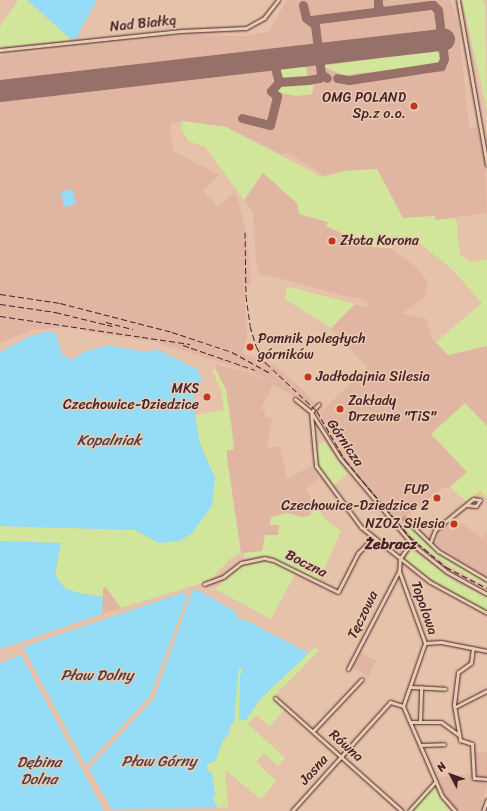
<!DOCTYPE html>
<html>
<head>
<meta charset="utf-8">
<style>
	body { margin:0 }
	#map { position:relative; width:487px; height:811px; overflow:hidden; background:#e5c2a9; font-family:Sriracha,sans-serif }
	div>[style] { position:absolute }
	.built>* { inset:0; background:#e0b6a2 }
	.green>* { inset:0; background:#d1e69b }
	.water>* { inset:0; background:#95dcf7 }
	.taxiway>* { height:9px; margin:-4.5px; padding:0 4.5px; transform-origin:4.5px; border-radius:4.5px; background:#98706a }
	.runway>* { height:22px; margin:-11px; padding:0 11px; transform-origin:11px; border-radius:11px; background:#98706a }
	.roads { filter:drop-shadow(0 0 1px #4a1f2b) drop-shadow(0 0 1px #4a1f2b) }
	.minor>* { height:3px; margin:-1.5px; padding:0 1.5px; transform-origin:1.5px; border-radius:1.5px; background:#e7cdaf }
	.rail>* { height:1px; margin-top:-0.5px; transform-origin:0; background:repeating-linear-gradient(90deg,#4a1f2b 0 6px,transparent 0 9px) }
	.dots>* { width:11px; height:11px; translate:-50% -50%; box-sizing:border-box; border:2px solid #e7cdaf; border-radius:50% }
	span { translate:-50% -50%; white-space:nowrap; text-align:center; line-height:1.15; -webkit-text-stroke:3px #e7cdaf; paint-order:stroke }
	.street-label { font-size:14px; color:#4a1f2b }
	.poi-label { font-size:14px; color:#4a1f2b }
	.right { translate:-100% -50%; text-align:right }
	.left { translate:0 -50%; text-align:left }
	.water-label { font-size:15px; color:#553b4a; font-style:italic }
	.neighbourhood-label { font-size:15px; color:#4a1f2b; font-weight:700 }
	.north { position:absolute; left:431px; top:755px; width:40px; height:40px; -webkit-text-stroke:3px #e7cdaf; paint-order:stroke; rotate:311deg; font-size:11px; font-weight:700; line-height:16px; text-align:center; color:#4a1f2b }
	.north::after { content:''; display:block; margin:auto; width:14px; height:18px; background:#4a1f2b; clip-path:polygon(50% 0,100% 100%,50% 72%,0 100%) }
</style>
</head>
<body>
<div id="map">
	<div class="built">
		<div style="clip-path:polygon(287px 0,450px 0,458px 21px,469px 128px,477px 127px,485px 162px,487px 213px,435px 220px,435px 216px,403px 218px,377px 169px,344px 171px,325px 176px,289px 153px,281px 154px,226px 127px,182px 121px,170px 124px,173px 151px,219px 175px,203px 191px,218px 207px,235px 192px,238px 201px,247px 235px,251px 286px,244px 285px,247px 338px,242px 353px,277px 367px,302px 389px,314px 402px,312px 405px,310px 406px,301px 397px,293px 396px,252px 372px,152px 341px,87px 332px,84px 329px,67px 327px,31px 330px,0 343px,0 56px,185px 35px,245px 36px,269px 31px)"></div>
		<div style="clip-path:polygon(263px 173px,297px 203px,299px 214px,328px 222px,326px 226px,373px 247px,391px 248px,418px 269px,428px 282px,424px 298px,402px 313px,427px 319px,432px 339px,448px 355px,487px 346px,487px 426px,465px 403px,467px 472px,450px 487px,442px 488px,399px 522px,343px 452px,320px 413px,367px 367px,331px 328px,355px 304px,367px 308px,370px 304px,356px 297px,352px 298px,268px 275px,260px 276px,256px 260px,253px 213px,244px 200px)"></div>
		<div style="clip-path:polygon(216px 364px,250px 373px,273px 385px,261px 409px,265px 411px,265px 416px,272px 418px,267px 447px,280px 447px,287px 479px,311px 466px,319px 479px,306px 489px,311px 497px,312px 515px,302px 517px,287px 513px,279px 525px,278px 535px,262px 551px,241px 553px,237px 536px,227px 458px,227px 450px,234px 449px,231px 423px,226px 390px,215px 368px)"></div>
		<div style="clip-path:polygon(461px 523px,482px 538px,487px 533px,487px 577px,436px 544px,438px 532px,446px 525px,452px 531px)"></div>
		<div style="clip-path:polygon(106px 587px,121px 608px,102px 614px,103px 588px)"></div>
		<div style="clip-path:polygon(359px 651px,376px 661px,368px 677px,352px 666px)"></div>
		<div style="clip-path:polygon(487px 752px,487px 784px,480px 811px,458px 811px,447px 801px,439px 777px,475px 774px,474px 753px)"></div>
	</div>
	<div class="green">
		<div style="clip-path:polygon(18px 0,27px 0,72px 40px,0 47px,0 27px)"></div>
		<div style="clip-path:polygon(462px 0,483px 0,485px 5px,487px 109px)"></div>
		<div style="clip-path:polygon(435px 50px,442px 56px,441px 61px,436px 65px,351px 74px,351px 76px,345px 76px,322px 66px)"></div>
		<div style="clip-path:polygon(303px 66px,307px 69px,307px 78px,279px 80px,277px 69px)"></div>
		<div style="clip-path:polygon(308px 82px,308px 85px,314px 84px,312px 94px,297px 96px,274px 92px,278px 85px)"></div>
		<div style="clip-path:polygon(182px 121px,226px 127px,322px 177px,344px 171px,377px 169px,403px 218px,435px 216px,435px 220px,456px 218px,460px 255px,471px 262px,487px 259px,487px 346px,448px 355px,436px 342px,482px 303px,452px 269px,419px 243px,402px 237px,391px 248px,373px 247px,326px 226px,328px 222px,299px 214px,297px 203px,263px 173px,244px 200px,205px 147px,188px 141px,181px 128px)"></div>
		<div style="clip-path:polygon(287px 287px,293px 288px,355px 304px,331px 328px,285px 299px)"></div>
		<div style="clip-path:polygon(215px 368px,226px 390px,231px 423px,234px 449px,227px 450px,227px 458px,241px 553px,230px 559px,209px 581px,121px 608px,106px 587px,103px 588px,103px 597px,78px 593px,65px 588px,59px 581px,55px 573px,61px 543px,0 541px,0 526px,135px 530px,159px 543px,215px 478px,200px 444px,195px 415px,224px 410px,221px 390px,213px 372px)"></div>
		<div style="clip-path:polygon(465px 403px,487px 426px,487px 498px,480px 491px,467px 502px,450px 487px,467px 472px,431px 434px)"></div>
		<div style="clip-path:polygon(325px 442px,347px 474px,332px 487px,324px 476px,316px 456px,315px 446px)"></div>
		<div style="clip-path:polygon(311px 497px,325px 519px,341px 531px,319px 581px,268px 556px,244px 558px,244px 553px,262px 551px,265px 535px,278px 535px,279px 525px,270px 525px,271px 517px,287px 513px,302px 517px,311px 515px)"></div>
		<div style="clip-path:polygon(410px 526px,429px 545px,448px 560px,474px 574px,487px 583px,487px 586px,446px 564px,420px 544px,406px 530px)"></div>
		<div style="clip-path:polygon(412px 550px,457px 583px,487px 597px,487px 611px,428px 577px,405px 559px)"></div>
		<div style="clip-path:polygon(270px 560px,295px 574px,271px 619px,215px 589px,241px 567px)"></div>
		<div style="clip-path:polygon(314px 648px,320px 650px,273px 697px,285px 709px,270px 726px,256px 715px,248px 724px,285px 758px,278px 766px,264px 753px,256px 762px,276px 781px,261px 799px,225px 770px,228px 807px,218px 808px,212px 798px,215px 796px,213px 778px,207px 770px,207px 765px,216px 760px,223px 740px,229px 733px,239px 668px,244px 670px,245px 721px,262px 697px)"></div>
		<div style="clip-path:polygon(433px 786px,450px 811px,411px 811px,419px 802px)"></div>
	</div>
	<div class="water">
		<div style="clip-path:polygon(27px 0,97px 0,75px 40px,72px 40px)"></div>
		<div style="clip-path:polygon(72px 189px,76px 204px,64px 207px,61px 192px)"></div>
		<div style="clip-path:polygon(48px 331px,56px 334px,62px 354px,71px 360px,84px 352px,108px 345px,146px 352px,156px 349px,197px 369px,202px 379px,193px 397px,195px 415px,200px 444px,215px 478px,212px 506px,192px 533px,180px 541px,159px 543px,135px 530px,0 526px,0 352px,29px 337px)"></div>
		<div style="clip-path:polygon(0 541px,61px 543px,55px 573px,59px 581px,65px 588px,78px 593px,103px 597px,102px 614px,0 649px)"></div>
		<div style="clip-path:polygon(196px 589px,236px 612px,239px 621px,243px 619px,307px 652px,306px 656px,262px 697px,245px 721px,239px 719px,240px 675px,243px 670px,239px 668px,234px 722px,229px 727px,230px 733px,223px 740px,216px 760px,207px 765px,207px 770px,212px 772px,215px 796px,212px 798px,218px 808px,112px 809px,89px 769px,154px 699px,192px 592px)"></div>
		<div style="clip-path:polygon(182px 593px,188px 595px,150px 696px,86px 765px,23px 647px)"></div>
		<div style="clip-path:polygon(21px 655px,104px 811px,0 811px,0 663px)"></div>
	</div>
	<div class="taxiway">
		<div style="left:378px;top:1px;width:6px;rotate:90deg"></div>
		<div style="left:378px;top:7px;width:6px;rotate:39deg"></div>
		<div style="left:303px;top:5px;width:13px;rotate:77deg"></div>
		<div style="left:306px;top:18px;width:11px;rotate:38deg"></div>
		<div style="left:315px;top:25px;width:49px;rotate:83deg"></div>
		<div style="left:321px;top:74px;width:7px;rotate:34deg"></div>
		<div style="left:311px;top:20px;width:120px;rotate:-7.2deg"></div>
		<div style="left:430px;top:5px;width:3px"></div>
		<div style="left:433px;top:5px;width:7px;rotate:45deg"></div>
		<div style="left:438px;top:10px;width:49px;rotate:83deg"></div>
		<div style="left:444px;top:59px;width:8px;rotate:113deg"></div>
		<div style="left:441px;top:66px;width:93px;rotate:171.3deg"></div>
		<div style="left:349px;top:80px;width:12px;rotate:-171deg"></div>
		<div style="left:273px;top:60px;width:23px;rotate:75deg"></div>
		<div style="left:279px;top:82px;width:29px;rotate:-4deg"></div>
		<div style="left:308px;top:80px;width:11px;rotate:-10deg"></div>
		<div style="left:319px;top:78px;width:4px;rotate:-63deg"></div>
		<div style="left:242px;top:118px;width:29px;rotate:14deg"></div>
		<div style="left:270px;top:125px;width:30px;rotate:-76deg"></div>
		<div style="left:277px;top:96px;width:8px;rotate:-140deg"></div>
		<div style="left:271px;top:91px;width:12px;rotate:-48deg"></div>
	</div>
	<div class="runway">
		<div style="left:0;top:91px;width:447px;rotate:-6.6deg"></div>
	</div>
	<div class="roads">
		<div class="minor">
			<div style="left:458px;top:0;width:167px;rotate:80deg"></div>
			<div style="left:0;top:50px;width:182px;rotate:-6deg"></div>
			<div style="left:181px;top:31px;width:65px;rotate:-2.6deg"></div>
			<div style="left:246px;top:28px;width:21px;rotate:-29deg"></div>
			<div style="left:264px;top:18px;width:23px;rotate:-52deg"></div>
			<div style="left:295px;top:399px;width:21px;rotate:39deg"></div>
			<div style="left:311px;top:412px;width:54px;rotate:57.8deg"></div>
			<div style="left:340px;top:458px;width:111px;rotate:50.1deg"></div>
			<div style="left:411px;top:543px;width:46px;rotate:38.9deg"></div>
			<div style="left:447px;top:572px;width:46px;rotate:28.8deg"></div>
			<div style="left:311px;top:412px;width:54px;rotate:84.7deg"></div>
			<div style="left:316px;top:466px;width:76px;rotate:53.6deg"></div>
			<div style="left:361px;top:527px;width:88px;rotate:38.6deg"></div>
			<div style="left:430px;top:582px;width:65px;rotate:28.5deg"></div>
			<div style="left:311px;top:412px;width:11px;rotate:-45deg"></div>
			<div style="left:405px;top:519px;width:46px;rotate:44.1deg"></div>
			<div style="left:438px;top:551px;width:57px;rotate:30.6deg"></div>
			<div style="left:411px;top:543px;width:19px;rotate:126deg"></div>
			<div style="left:400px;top:558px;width:13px;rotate:94deg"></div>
			<div style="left:399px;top:571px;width:77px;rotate:70.1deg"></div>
			<div style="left:425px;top:643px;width:67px;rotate:109.2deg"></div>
			<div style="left:403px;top:706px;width:98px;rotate:66.6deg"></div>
			<div style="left:442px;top:796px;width:20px;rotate:49deg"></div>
			<div style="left:430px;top:543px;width:14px;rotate:-69deg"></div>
			<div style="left:435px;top:530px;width:49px;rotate:-39.2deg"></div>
			<div style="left:473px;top:499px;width:7px;rotate:8deg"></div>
			<div style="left:480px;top:500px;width:7px;rotate:124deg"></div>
			<div style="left:476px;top:506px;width:9px;rotate:-174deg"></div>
			<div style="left:204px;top:584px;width:20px;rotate:-20deg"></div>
			<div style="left:223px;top:577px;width:23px;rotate:-38deg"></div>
			<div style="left:241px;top:563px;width:24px;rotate:-12deg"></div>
			<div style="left:264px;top:558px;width:9px;rotate:13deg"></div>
			<div style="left:273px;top:560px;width:72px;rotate:26.2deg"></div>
			<div style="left:338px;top:592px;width:44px;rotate:-62.9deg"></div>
			<div style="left:358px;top:553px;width:21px;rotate:-45deg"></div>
			<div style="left:425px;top:643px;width:16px;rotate:-4deg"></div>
			<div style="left:441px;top:642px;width:47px;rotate:11.1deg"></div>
			<div style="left:473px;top:648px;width:15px;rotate:98deg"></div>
			<div style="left:471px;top:663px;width:16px;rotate:145deg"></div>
			<div style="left:458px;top:672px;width:33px;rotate:97deg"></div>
			<div style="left:454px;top:705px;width:36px;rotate:80deg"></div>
			<div style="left:460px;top:740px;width:13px;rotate:18deg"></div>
			<div style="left:472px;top:744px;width:34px;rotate:87deg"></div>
			<div style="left:474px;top:778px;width:13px;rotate:4deg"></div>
			<div style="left:348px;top:669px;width:110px;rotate:-62.5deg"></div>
			<div style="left:411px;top:687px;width:34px;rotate:3deg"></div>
			<div style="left:275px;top:698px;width:170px;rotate:41.7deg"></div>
			<div style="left:455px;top:707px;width:36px;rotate:-27deg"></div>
			<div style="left:420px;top:721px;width:34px;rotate:-88deg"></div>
			<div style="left:410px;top:722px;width:31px"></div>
			<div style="left:441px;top:722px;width:22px;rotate:36deg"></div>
			<div style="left:313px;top:731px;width:71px;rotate:-46.7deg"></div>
			<div style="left:420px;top:745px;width:24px;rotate:-2deg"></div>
			<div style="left:292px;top:811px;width:147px;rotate:-48deg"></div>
			<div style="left:390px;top:702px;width:14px;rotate:17deg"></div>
			<div style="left:409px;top:811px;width:40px;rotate:-48deg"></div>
			<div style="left:483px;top:811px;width:12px;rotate:-70deg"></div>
		</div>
	</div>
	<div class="rail">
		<div style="left:245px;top:232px;width:64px;rotate:89.1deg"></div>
		<div style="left:246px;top:296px;width:30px;rotate:82deg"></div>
		<div style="left:250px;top:326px;width:21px;rotate:73deg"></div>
		<div style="left:256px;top:346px;width:20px;rotate:60deg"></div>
		<div style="left:266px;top:363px;width:70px;rotate:43.3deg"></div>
		<div style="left:317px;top:411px;width:56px;rotate:60.3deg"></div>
		<div style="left:345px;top:460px;width:101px;rotate:49.8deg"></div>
		<div style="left:410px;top:537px;width:47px;rotate:39.8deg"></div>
		<div style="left:446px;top:567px;width:46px;rotate:27.1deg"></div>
		<div style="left:0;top:294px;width:61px;rotate:8.5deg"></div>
		<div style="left:60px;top:303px;width:116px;rotate:14.5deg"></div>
		<div style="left:172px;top:332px;width:63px;rotate:18.4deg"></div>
		<div style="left:232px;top:352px;width:43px;rotate:28.9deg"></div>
		<div style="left:0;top:304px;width:56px;rotate:8.3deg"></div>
		<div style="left:55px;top:312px;width:59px;rotate:13.8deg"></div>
		<div style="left:0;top:316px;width:192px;rotate:8.4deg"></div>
		<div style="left:106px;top:322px;width:28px;rotate:15deg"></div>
		<div style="left:183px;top:345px;width:76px;rotate:19.1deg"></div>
	</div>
	<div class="dots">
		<div style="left:414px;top:106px;background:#c8321e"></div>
		<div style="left:332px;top:241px;background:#c8321e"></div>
		<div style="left:250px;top:347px;background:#c8321e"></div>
		<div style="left:308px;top:377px;background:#c8321e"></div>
		<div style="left:207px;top:397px;background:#c8321e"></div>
		<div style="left:340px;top:409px;background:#c8321e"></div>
		<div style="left:437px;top:498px;background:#c8321e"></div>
		<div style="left:454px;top:524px;background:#c8321e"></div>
	</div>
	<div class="street-label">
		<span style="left:143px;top:24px;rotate:-6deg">Nad Białką</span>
		<span style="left:345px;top:443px;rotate:56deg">Górnicza</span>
		<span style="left:306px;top:564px;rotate:27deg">Boczna</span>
		<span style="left:424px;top:608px;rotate:71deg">Topolowa</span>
		<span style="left:363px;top:615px;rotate:-64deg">Tęczowa</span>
		<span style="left:346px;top:746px;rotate:42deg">Równa</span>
		<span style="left:314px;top:770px;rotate:-48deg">Jasna</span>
	</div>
	<div class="poi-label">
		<span class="right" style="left:406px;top:106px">OMG POLAND<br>Sp.z o.o.</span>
		<span class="left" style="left:340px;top:241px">Złota Korona</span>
		<span class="left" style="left:258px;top:347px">Pomnik poległych<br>górników</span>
		<span class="left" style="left:316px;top:377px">Jadłodajnia Silesia</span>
		<span class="right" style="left:199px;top:397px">MKS<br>Czechowice-Dziedzice</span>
		<span class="left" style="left:348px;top:409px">Zakłady<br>Drzewne "TiS"</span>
		<span class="right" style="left:429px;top:498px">FUP<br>Czechowice-Dziedzice 2</span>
		<span class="right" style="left:445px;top:524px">NZOZ Silesia</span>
	</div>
	<div class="water-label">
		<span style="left:109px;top:441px">Kopalniak</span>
		<span style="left:97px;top:676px">Pław Dolny</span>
		<span style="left:39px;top:771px">Dębina<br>Dolna</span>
		<span style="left:159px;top:762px">Pław Górny</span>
	</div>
	<div class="neighbourhood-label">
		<span style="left:391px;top:545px">Żebracz</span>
	</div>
	<div class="north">N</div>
</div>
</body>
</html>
